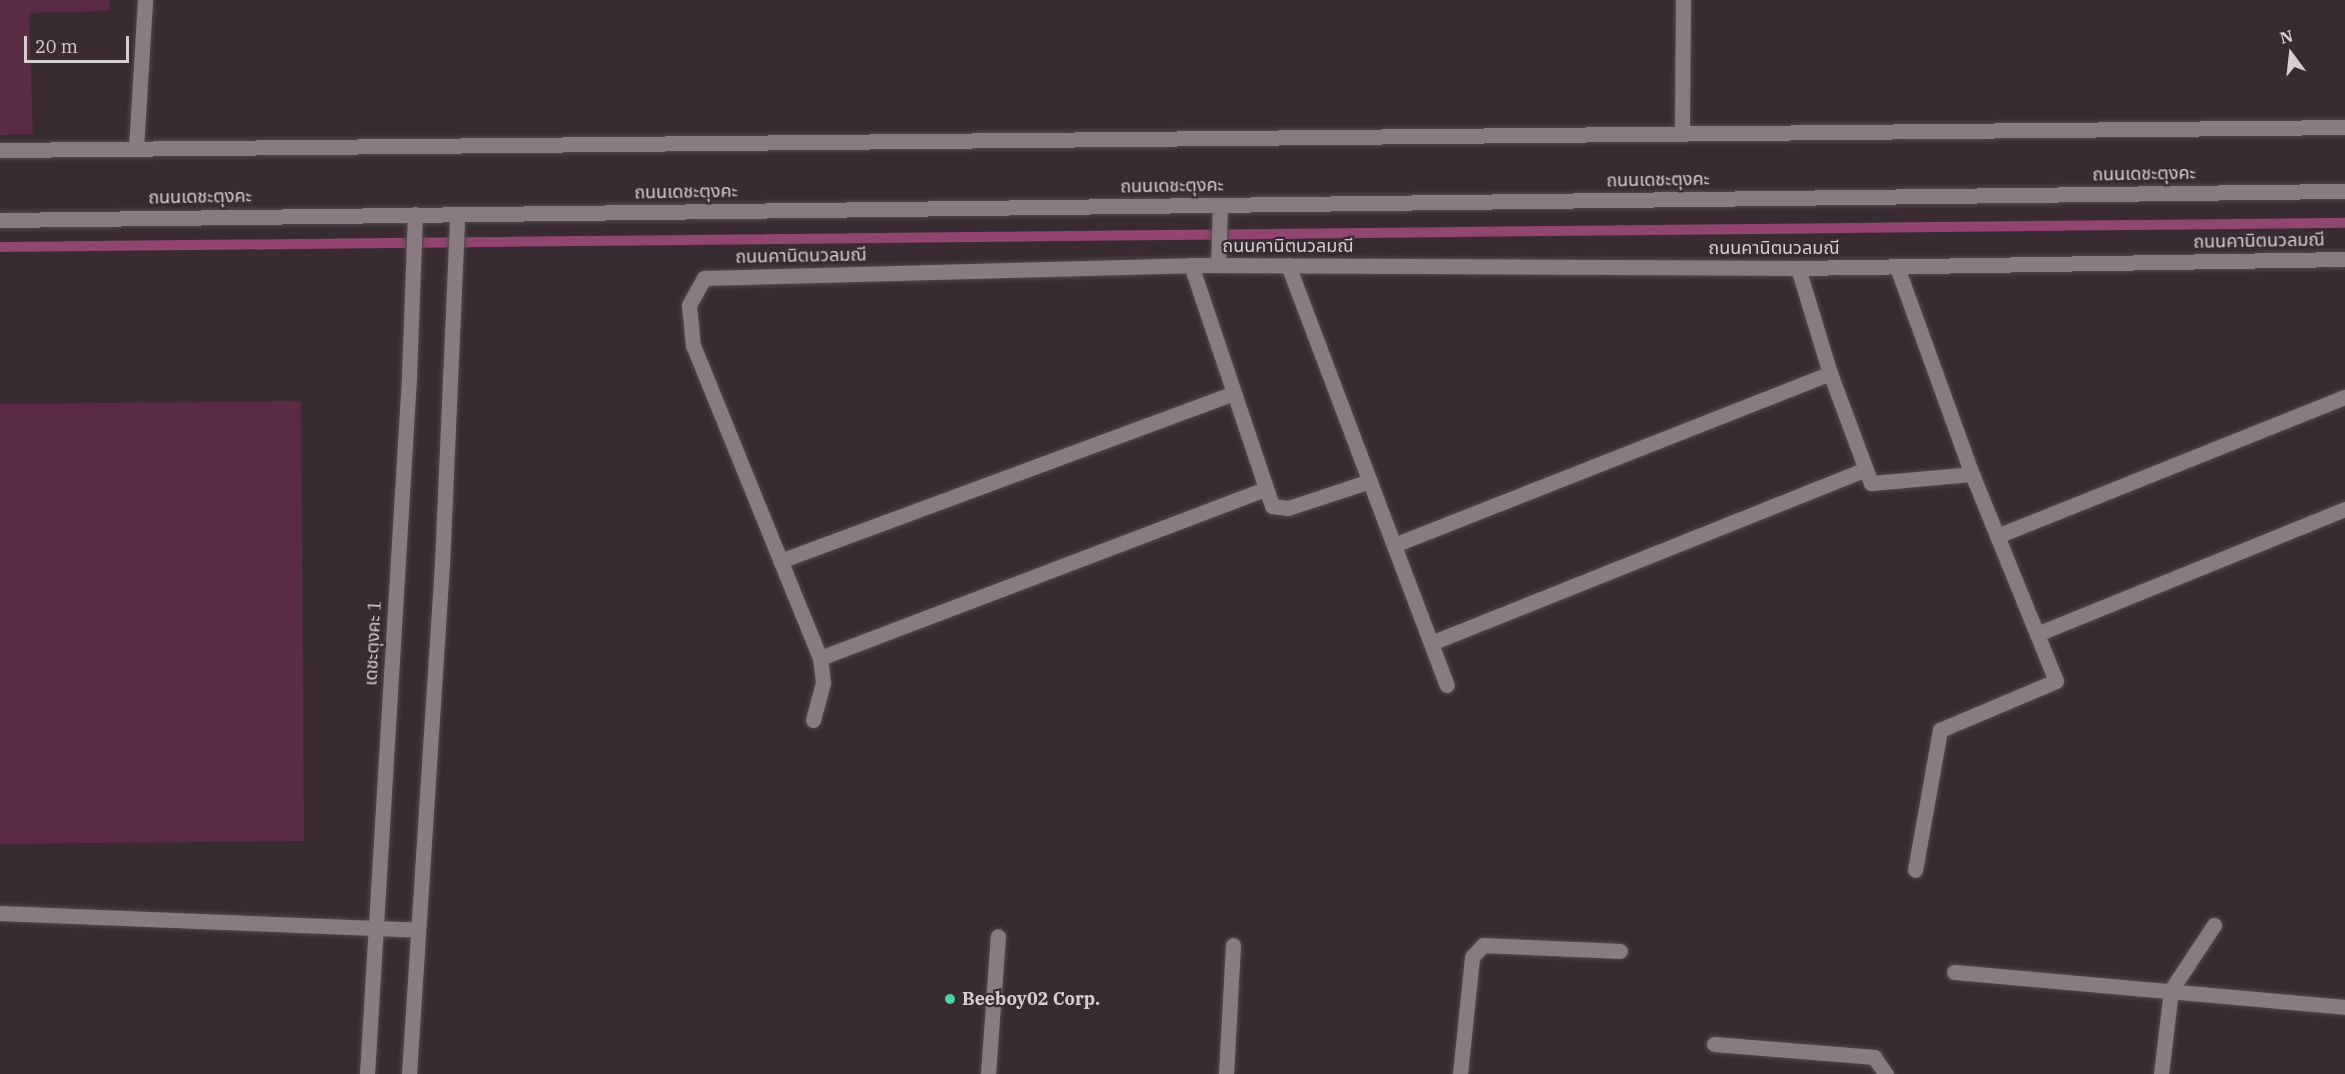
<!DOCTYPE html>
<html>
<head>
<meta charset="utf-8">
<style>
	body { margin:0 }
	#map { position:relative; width:2345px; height:1074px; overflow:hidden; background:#382c32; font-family:"IBM Plex Serif","Noto Sans Thai",serif }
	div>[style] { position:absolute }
	.green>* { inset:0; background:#592b44 }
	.stream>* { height:10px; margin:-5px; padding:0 5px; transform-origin:5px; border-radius:5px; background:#92456f }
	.roads { filter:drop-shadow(0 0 2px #52494e) drop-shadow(0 0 2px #52494e) }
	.minor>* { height:15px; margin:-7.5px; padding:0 7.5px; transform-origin:7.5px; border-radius:7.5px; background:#897b82 }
	.dots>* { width:16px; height:16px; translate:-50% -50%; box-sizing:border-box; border:3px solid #382c32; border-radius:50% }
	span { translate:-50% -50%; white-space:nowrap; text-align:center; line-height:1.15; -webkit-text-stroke:4.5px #382c32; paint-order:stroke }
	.street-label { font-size:18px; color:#d6cfd2 }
	.poi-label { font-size:18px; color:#d6cfd2; font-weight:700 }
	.left { translate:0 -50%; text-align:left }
	.north { position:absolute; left:2261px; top:24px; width:60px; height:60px; -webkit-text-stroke:4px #382c32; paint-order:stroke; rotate:345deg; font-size:16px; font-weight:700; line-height:24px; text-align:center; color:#d6cfd2 }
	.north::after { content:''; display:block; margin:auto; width:21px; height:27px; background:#d6cfd2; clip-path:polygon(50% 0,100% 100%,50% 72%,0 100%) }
	.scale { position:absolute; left:24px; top:36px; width:105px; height:27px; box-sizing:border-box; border:3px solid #d6cfd2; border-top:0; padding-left:8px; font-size:18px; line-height:21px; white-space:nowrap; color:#d6cfd2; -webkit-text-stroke:4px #382c32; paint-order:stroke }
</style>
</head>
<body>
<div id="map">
	<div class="green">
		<div style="clip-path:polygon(0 0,110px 0,109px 11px,29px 13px,33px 134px,0 135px)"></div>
		<div style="clip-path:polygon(301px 401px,304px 841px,0 844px,0 404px)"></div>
	</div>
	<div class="stream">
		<div style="left:0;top:247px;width:2345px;rotate:-0.59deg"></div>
	</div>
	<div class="roads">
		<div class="minor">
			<div style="left:1682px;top:134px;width:134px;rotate:-89.6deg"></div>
			<div style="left:136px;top:148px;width:148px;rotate:-86.5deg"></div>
			<div style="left:0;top:150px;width:2345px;rotate:-0.56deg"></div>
			<div style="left:0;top:220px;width:2345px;rotate:-0.71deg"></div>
			<div style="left:1191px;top:265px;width:254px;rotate:71.4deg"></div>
			<div style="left:1272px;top:506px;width:16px;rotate:7deg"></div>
			<div style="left:1288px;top:508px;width:86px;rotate:-18.2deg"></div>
			<div style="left:1218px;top:265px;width:60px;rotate:-88.1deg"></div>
			<div style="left:1288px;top:265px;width:449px;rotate:69.3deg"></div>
			<div style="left:1897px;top:267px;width:220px;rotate:70.1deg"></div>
			<div style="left:1798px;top:268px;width:110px;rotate:73.1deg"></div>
			<div style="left:1830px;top:373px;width:117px;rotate:69.6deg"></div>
			<div style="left:1871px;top:483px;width:101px;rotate:-5.1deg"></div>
			<div style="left:1972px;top:474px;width:223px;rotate:67.9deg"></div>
			<div style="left:2056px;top:681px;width:126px;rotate:157.1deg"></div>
			<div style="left:1940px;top:730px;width:142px;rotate:100.1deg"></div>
			<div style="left:1997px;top:536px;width:375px;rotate:-21.8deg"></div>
			<div style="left:1394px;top:545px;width:469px;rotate:-21.5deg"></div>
			<div style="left:780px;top:561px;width:482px;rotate:-20.3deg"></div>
			<div style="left:2037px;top:634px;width:332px;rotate:-22.1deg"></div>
			<div style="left:1431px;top:643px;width:468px;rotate:-21.8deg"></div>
			<div style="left:820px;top:658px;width:476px;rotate:-20.8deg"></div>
			<div style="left:813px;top:720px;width:39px;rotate:-75deg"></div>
			<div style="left:823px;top:682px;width:24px;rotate:-97deg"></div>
			<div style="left:820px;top:658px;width:337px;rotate:-112.1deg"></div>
			<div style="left:693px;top:346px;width:41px;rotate:-95.6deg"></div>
			<div style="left:689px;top:305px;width:31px;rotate:-61deg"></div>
			<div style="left:704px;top:278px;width:487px;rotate:-1.5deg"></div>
			<div style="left:1191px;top:265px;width:607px;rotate:0.28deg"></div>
			<div style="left:1798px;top:268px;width:547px;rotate:-0.94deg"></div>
			<div style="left:0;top:913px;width:418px;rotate:2.3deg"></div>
			<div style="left:1954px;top:972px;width:393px;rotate:5.1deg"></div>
			<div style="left:1714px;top:1044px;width:161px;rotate:4.6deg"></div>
			<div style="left:1874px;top:1057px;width:21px;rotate:55deg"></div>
			<div style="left:367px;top:1074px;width:698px;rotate:-86.55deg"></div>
			<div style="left:409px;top:377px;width:163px;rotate:-87.9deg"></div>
			<div style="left:409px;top:1074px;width:511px;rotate:-86.3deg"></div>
			<div style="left:442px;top:564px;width:350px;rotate:-87.5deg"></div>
			<div style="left:988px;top:1074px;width:138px;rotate:-85.9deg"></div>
			<div style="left:1226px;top:1074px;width:129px;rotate:-86.9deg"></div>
			<div style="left:1460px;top:1074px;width:118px;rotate:-84.1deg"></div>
			<div style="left:1472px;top:957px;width:16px;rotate:-47deg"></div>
			<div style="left:1483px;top:945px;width:137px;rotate:2.5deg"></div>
			<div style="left:2161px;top:1074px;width:85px;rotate:-83.2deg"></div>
			<div style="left:2171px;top:990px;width:78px;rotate:-56.5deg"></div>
		</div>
	</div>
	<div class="dots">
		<div style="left:950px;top:999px;background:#48d49d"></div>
	</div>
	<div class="street-label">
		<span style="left:2144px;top:174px;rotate:-1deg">ถนนเดชะตุงคะ</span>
		<span style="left:1658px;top:180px;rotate:-1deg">ถนนเดชะตุงคะ</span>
		<span style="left:1172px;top:186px;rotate:-1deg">ถนนเดชะตุงคะ</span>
		<span style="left:686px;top:192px;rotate:-1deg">ถนนเดชะตุงคะ</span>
		<span style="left:200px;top:197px;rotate:-1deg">ถนนเดชะตุงคะ</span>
		<span style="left:2259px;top:241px;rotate:-1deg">ถนนคานิตนวลมณี</span>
		<span style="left:1288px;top:246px">ถนนคานิตนวลมณี</span>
		<span style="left:1774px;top:248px">ถนนคานิตนวลมณี</span>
		<span style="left:801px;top:256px;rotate:-1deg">ถนนคานิตนวลมณี</span>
		<span style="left:373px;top:643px;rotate:-87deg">เดชะตุงคะ 1</span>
	</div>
	<div class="poi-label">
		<span class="left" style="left:962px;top:999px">Beeboy02 Corp.</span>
	</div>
	<div class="north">N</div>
	<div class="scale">20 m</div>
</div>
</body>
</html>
